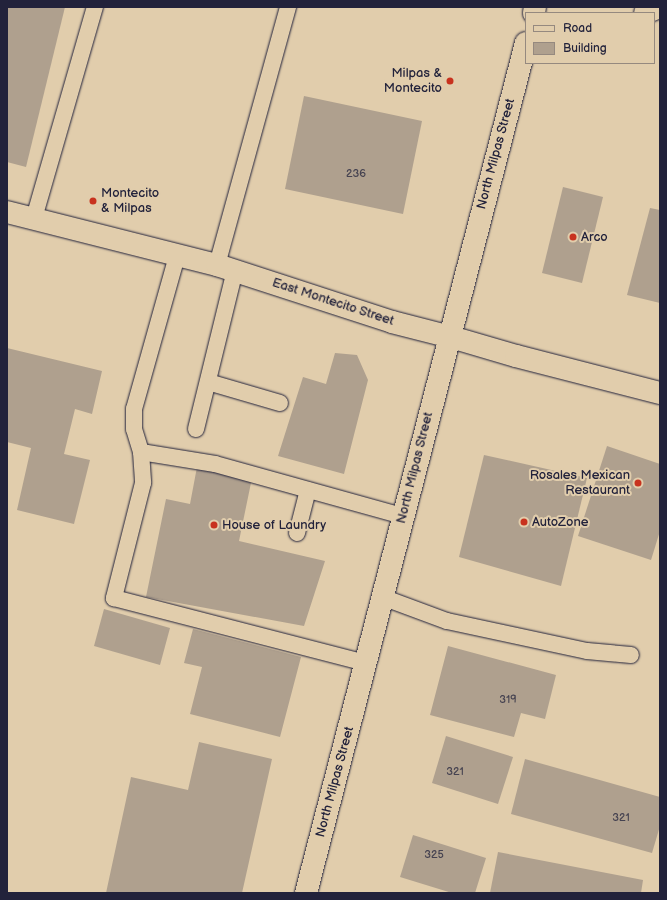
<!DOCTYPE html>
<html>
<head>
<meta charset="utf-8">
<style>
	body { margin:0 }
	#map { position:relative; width:667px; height:900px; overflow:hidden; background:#e1cdac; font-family:"Balsamiq Sans",sans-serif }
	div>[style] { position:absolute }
	.building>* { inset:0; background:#afa08e }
	.roads { filter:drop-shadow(0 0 1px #22223b) drop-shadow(0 0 1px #22223b) }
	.lane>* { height:16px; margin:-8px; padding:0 8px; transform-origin:8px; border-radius:8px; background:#e1cdac }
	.street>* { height:22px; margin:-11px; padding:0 11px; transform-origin:11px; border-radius:11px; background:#e1cdac }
	.secondary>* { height:22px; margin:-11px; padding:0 11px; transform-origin:11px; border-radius:11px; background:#e1cdac }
	.dots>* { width:11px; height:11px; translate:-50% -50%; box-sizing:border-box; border:2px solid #e1cdac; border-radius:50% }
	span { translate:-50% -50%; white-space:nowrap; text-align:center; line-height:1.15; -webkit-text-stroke:4px #e1cdac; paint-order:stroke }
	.number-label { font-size:11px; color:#454250 }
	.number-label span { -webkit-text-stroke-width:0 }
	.poi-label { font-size:13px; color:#22223b }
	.right { translate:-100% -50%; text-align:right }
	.left { translate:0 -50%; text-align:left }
	.street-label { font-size:13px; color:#22223b }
	.frame { position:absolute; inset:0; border:8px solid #22223b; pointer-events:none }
	.legend { position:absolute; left:525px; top:12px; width:130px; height:52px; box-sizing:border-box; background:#e1cdac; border:1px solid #95897f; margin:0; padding:5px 7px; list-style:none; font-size:12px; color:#22223b }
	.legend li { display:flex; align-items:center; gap:8px; height:20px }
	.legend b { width:20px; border:1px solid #95897f }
</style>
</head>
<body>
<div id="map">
	<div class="building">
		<div style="clip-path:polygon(7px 7px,65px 7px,26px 167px,7px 162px)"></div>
		<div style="clip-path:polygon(304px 96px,422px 121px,403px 214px,285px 189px)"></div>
		<div style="clip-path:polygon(563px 187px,603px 197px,582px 283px,542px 273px)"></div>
		<div style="clip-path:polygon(650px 208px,660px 210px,660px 303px,627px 295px)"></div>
		<div style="clip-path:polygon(7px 348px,102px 371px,92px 414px,75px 409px,64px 454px,90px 460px,74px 524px,17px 510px,31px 448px,7px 442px)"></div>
		<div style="clip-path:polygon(335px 353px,357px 355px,368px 380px,344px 474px,278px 456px,303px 377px,326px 384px)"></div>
		<div style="clip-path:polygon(607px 446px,660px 464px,660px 531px,651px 560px,578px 536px)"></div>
		<div style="clip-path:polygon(484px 455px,587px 478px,561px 586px,459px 557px)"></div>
		<div style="clip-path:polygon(197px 467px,252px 478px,239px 541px,325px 561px,304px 626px,146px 597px,166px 499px,190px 504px)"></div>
		<div style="clip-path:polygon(104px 609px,170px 628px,160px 665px,94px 646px)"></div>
		<div style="clip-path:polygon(193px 629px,301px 657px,280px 737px,190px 714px,202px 667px,184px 663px)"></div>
		<div style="clip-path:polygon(448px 646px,556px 675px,545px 719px,521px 713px,514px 737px,430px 715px)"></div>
		<div style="clip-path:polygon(446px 736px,513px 757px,498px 804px,432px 783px)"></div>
		<div style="clip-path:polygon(199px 742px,272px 759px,242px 893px,106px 893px,131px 777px,188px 790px)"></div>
		<div style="clip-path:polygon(525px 759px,660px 797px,660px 826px,652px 853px,511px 814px)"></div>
		<div style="clip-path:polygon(413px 835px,486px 858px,475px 893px,452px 893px,400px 877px)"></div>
		<div style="clip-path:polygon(498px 852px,643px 880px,641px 893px,490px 893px)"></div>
	</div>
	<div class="roads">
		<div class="lane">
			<div style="left:34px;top:218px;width:220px;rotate:-73.9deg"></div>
			<div style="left:177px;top:256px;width:159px;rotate:105.7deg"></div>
			<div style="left:134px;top:409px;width:20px;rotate:90deg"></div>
			<div style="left:134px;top:429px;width:24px;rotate:73deg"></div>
			<div style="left:141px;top:452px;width:31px;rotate:86deg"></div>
			<div style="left:143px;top:483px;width:119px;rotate:104.2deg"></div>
			<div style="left:114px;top:598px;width:259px;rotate:14.5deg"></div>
			<div style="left:217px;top:265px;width:268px;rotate:-74.6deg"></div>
			<div style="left:208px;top:382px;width:75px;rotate:16.3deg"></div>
			<div style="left:196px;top:429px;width:164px;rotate:-76.2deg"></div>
			<div style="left:141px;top:452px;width:75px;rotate:9.2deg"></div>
			<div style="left:215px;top:464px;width:195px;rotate:15.5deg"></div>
			<div style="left:297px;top:533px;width:44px;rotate:-75.7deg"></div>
			<div style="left:382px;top:597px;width:69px;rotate:20.3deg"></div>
			<div style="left:447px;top:621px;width:143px;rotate:12.1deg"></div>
			<div style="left:587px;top:651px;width:44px;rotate:5.2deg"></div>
		</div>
		<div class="street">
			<div style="left:645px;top:13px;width:15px;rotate:-23deg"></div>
			<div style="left:451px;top:337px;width:68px;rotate:16.3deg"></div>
			<div style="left:516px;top:356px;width:149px;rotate:14.4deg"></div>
		</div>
		<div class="secondary">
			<div style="left:534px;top:13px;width:6px;rotate:-81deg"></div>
			<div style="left:7px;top:212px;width:217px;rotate:14.2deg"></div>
			<div style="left:217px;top:265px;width:184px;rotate:18deg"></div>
			<div style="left:392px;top:322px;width:61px;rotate:14.3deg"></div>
			<div style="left:306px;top:893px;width:878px;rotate:-75.49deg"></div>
		</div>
	</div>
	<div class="dots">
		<div style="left:450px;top:81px;background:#c8321e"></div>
		<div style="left:93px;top:201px;background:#c8321e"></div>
		<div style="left:573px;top:237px;background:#c8321e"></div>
		<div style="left:638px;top:483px;background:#c8321e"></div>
		<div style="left:524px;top:522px;background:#c8321e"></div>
		<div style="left:214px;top:525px;background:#c8321e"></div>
	</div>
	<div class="number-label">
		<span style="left:356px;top:174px">236</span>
		<span style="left:508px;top:700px">319</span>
		<span style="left:455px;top:772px">321</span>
		<span style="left:621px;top:818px">321</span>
		<span style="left:434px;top:855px">325</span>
	</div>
	<div class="poi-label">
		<span class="right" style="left:442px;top:81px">Milpas &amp;<br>Montecito</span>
		<span class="left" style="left:101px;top:201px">Montecito<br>&amp; Milpas</span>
		<span class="left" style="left:581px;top:237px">Arco</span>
		<span class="right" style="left:630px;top:483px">Rosales Mexican<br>Restaurant</span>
		<span class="left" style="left:532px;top:522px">AutoZone</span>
		<span class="left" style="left:222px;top:525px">House of Laundry</span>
	</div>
	<div class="street-label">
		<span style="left:496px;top:154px;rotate:-75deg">North Milpas Street</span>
		<span style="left:333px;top:302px;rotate:18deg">East Montecito Street</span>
		<span style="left:415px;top:468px;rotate:-76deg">North Milpas Street</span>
		<span style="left:335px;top:782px;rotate:-75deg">North Milpas Street</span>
	</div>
	<div class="frame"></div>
	<ul class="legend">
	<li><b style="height:5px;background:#e1cdac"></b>Road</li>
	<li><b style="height:11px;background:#afa08e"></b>Building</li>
	</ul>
</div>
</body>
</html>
